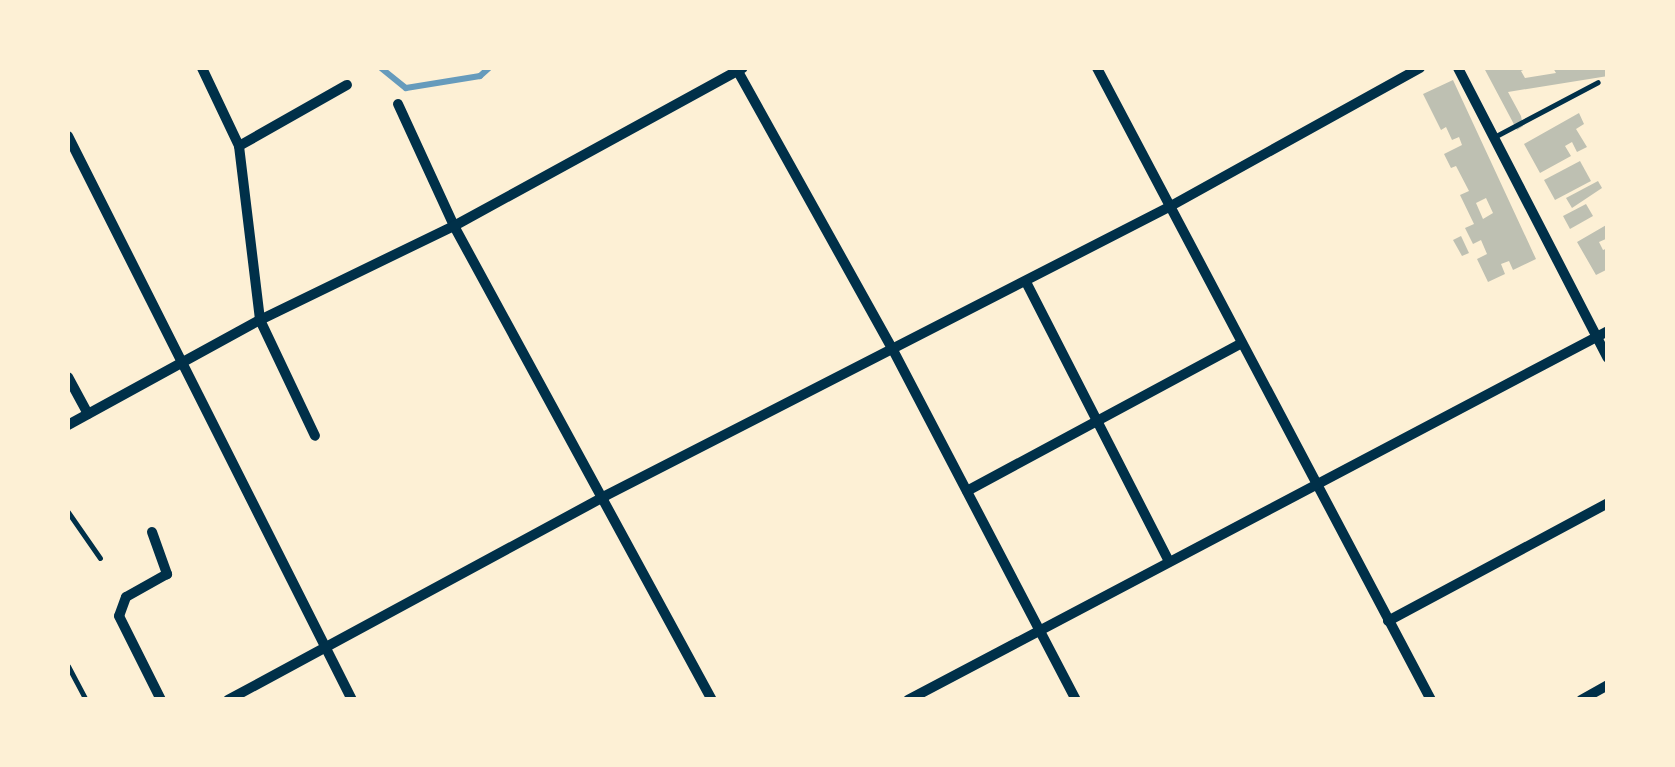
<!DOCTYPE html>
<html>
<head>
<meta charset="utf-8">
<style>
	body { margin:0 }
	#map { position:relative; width:1675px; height:767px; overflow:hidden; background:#fdf0d5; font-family:Montserrat,sans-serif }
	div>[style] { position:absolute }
	.stream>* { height:6px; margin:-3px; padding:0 3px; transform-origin:3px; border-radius:3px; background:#669bbc }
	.building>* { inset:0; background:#bec0b2 }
	.service>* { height:5px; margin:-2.5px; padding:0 2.5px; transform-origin:2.5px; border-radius:2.5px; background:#003049 }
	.minor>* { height:10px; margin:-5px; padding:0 5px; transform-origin:5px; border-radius:5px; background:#003049 }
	span { translate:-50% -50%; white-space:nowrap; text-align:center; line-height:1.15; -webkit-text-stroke:8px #fdf0d5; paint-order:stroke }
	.frame { position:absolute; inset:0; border:70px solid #fdf0d5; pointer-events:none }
</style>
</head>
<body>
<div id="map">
	<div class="stream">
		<div style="left:381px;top:68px;width:32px;rotate:39deg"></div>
		<div style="left:406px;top:88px;width:75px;rotate:-9.2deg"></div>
		<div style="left:480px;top:76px;width:12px;rotate:-42deg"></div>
	</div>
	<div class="building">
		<div style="clip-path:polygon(1484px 68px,1528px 68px,1521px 71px,1525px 78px,1556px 73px,1553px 68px,1608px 68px,1608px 76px,1508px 92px,1521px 116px,1523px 126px,1517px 130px)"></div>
		<div style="clip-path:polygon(evenodd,1453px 80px,1536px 259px,1513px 270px,1509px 261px,1501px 264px,1505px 274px,1488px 282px,1477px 259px,1487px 254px,1481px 240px,1473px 244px,1465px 228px,1474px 224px,1460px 195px,1469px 191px,1456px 166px,1451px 168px,1444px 154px,1462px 145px,1459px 137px,1452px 140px,1446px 127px,1441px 130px,1423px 94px,1453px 80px,1486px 198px,1493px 213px,1483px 219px,1476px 203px,1486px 198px)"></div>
		<div style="clip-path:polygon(1579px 113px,1584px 124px,1576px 129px,1587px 147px,1577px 152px,1572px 142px,1565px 146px,1571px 156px,1540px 173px,1524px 144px)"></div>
		<div style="clip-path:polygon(1580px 161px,1591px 181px,1555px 200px,1544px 180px)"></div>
		<div style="clip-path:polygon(1598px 181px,1602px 188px,1572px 208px,1566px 198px)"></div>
		<div style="clip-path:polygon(1586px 204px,1593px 216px,1570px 229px,1563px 216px)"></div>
		<div style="clip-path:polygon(1608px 224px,1608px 238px,1599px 242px,1603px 250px,1608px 248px,1608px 269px,1596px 275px,1577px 242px)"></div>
		<div style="clip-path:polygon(1461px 236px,1469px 253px,1462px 256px,1453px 240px)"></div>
	</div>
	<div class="service">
		<div style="left:1496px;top:136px;width:115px;rotate:-27.9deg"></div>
		<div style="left:68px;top:512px;width:56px;rotate:55.2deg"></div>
		<div style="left:68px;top:666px;width:38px;rotate:62deg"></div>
	</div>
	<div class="minor">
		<div style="left:202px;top:68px;width:86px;rotate:64.6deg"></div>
		<div style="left:239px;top:146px;width:175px;rotate:83.1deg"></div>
		<div style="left:260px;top:320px;width:128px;rotate:64.6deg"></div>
		<div style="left:736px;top:68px;width:323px;rotate:60.9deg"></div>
		<div style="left:893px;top:350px;width:395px;rotate:62.4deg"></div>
		<div style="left:1097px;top:68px;width:715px;rotate:62.14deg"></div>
		<div style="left:1458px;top:68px;width:326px;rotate:62.7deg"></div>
		<div style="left:398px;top:104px;width:134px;rotate:65.3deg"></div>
		<div style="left:454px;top:226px;width:540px;rotate:61.44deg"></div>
		<div style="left:68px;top:136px;width:631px;rotate:63.27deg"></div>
		<div style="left:239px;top:146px;width:124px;rotate:-29.5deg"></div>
		<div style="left:1026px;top:282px;width:314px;rotate:62.9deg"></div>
		<div style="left:68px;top:377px;width:42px;rotate:61.6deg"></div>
		<div style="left:68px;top:425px;width:219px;rotate:-28.7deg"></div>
		<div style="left:260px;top:320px;width:216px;rotate:-25.9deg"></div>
		<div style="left:454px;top:226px;width:329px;rotate:-28.7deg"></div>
		<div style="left:967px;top:491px;width:312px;rotate:-28.3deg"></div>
		<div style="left:152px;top:532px;width:45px;rotate:70.3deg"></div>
		<div style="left:167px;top:574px;width:47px;rotate:150.7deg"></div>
		<div style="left:126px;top:597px;width:20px;rotate:110deg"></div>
		<div style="left:119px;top:616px;width:94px;rotate:63.4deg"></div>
		<div style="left:1388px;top:621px;width:250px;rotate:-28.2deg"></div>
		<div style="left:228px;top:700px;width:429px;rotate:-28.4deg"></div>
		<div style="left:605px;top:496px;width:634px;rotate:-27.13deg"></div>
		<div style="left:1169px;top:207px;width:287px;rotate:-29deg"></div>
		<div style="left:908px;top:700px;width:791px;rotate:-27.8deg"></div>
		<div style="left:1581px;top:700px;width:31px;rotate:-29deg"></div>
	</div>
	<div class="frame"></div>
</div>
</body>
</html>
